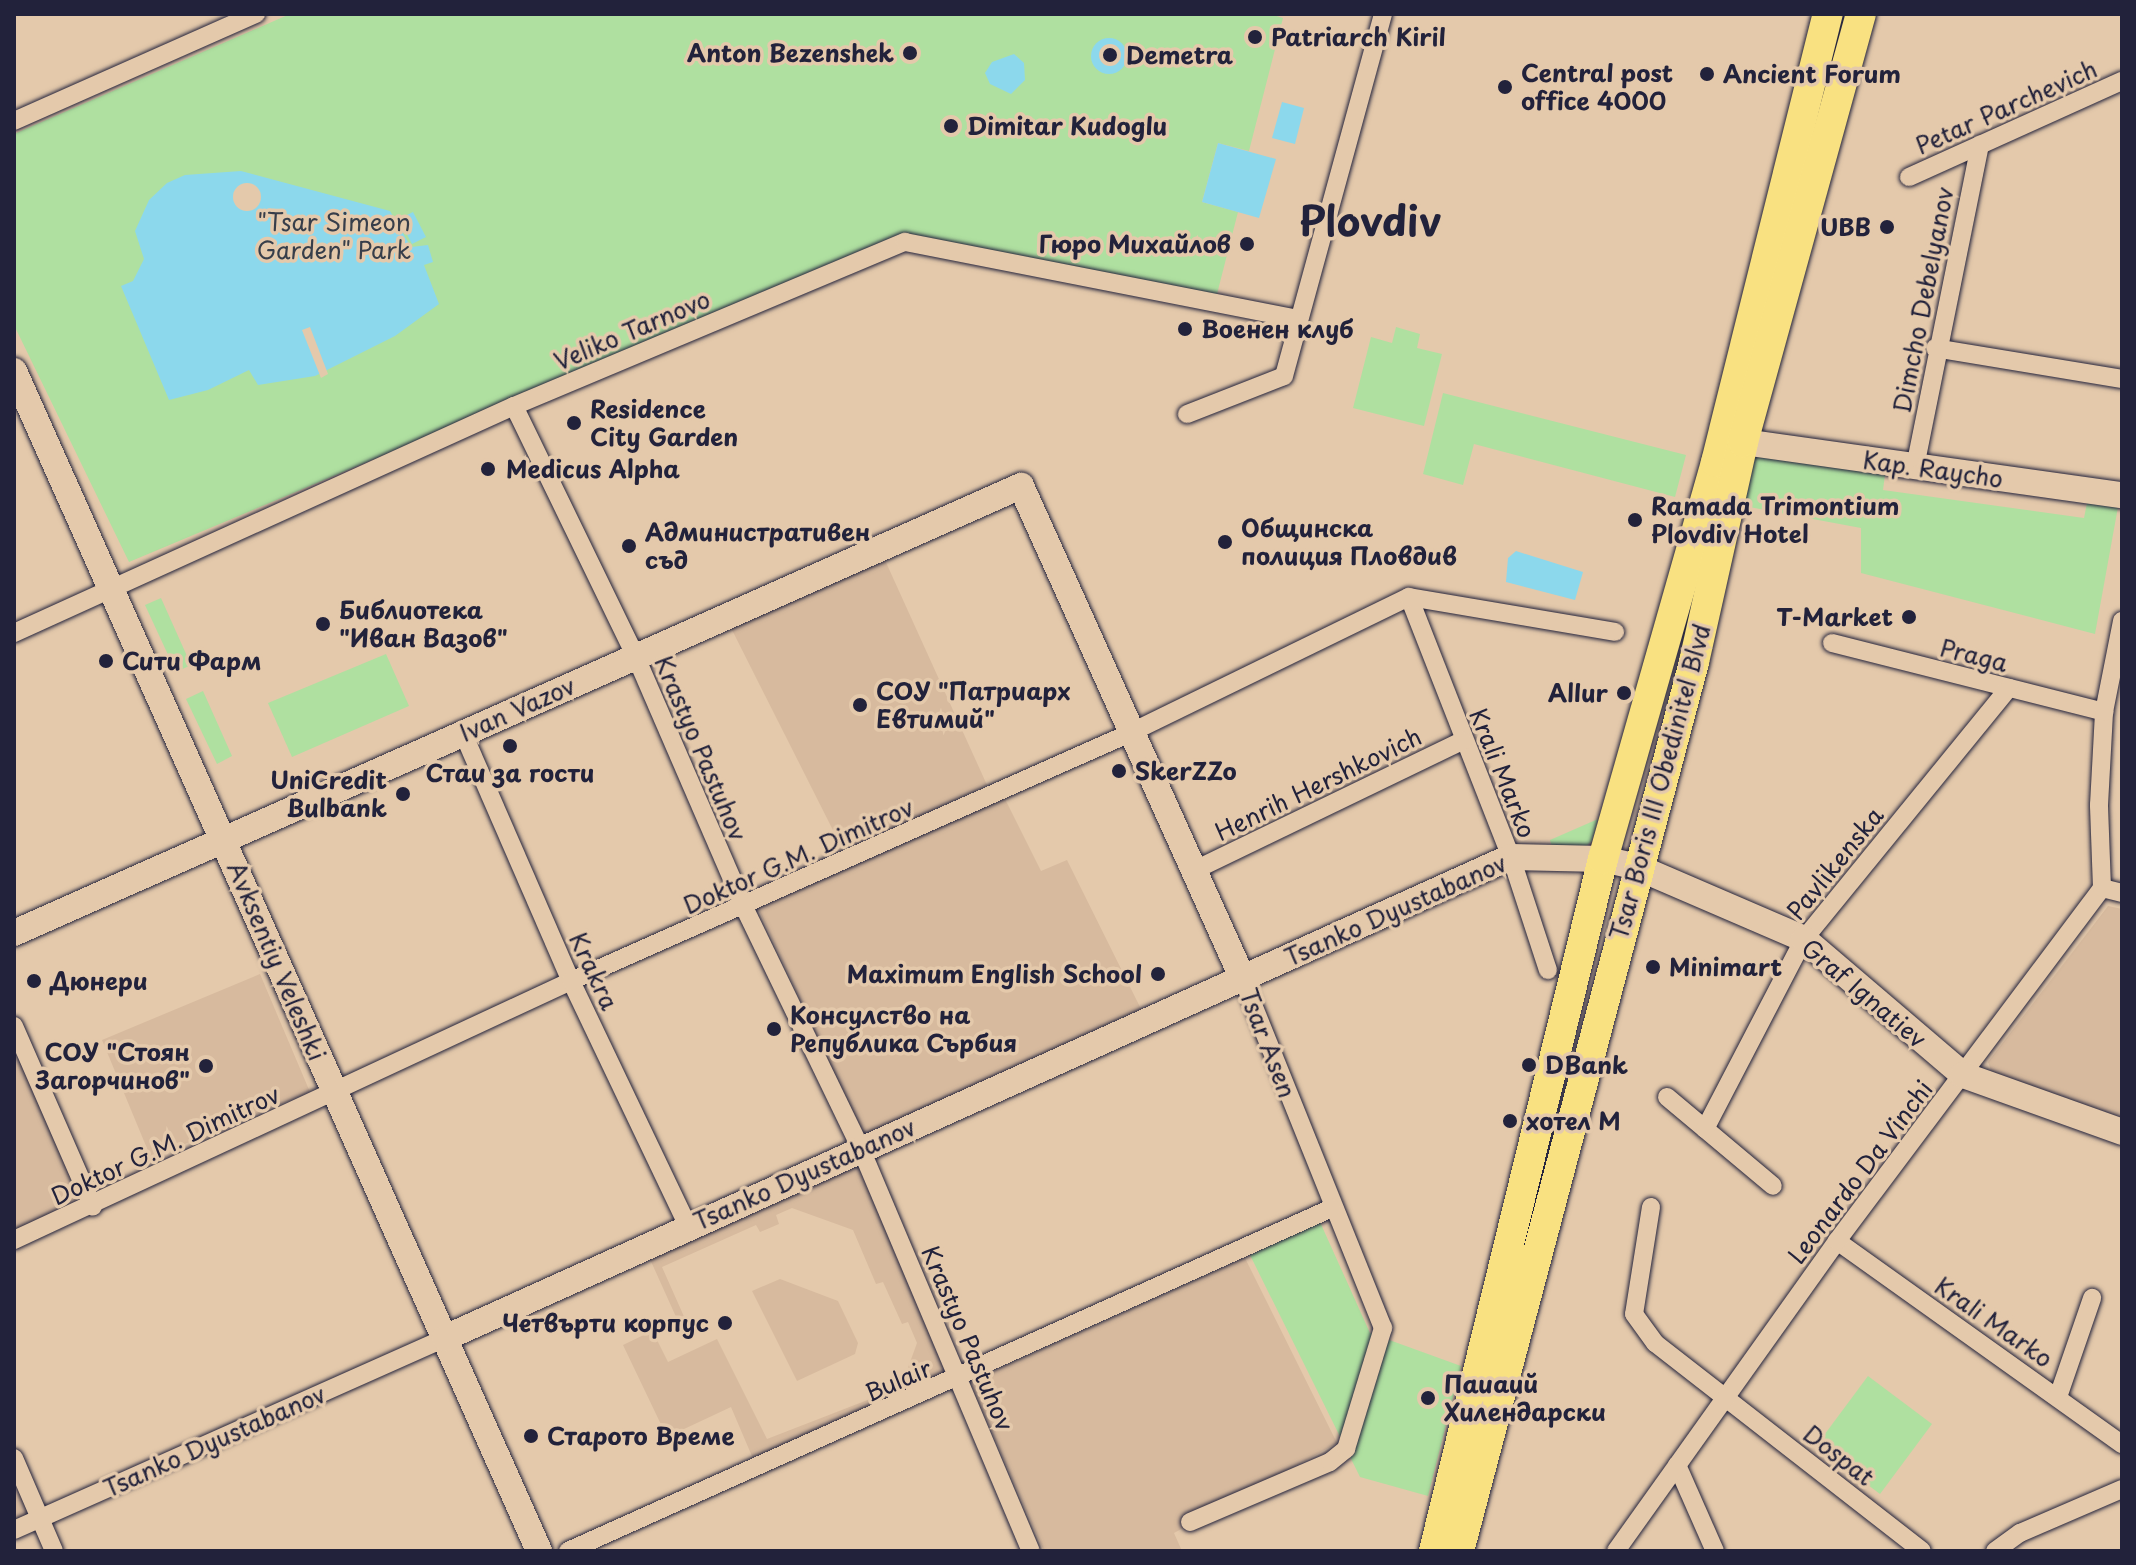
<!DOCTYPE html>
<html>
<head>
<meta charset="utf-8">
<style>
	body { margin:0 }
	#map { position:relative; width:2136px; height:1565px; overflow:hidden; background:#e4c9ab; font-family:"Playpen Sans",sans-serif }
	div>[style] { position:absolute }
	.built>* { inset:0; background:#d7ba9e }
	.green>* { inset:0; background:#afe0a0 }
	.water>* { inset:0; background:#8cd8ec }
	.round { border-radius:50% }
	.pier>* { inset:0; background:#e4c9ab }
	.roads { filter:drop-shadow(0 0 2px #22223b) drop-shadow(0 0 2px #22223b) }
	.street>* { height:18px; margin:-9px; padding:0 9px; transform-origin:9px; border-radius:9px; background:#e4c9ab }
	.secondary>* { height:26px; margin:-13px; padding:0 13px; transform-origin:13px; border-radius:13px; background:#e4c9ab }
	.primary>* { height:30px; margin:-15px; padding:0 15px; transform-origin:15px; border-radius:15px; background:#f9e181 }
	.dots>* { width:22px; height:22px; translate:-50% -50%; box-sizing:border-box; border:4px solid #e4c9ab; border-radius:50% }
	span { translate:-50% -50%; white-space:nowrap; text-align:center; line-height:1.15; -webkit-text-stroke:7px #e4c9ab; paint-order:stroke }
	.poi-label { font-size:24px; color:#22223b; font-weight:700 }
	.left { translate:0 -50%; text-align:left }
	.right { translate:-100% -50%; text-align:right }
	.street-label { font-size:24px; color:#22223b }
	.park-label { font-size:24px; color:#373e4a }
	.town-label { font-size:40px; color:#22223b; font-weight:700 }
	.frame { position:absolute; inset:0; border:16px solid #22223b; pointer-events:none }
</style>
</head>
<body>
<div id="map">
	<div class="built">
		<div style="clip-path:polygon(884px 558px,987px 785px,844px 852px,729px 624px)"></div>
		<div style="clip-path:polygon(1004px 797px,1041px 871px,1067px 860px,1141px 1009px,863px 1136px,758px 908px)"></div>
		<div style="clip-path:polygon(2108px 906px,2122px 909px,2122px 1120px,1992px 1073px,1988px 1062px)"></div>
		<div style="clip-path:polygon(260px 974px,310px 1092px,151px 1158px,102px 1040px)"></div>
		<div style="clip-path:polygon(14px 1026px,93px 1207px,14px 1240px)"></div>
		<div style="clip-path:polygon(evenodd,857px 1159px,953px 1376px,754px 1461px,731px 1407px,667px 1437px,623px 1345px,677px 1319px,649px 1257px,857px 1159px,792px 1208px,853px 1230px,876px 1284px,883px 1282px,902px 1324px,908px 1322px,917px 1343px,901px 1387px,767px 1439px,717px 1339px,668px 1362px,655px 1336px,686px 1321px,662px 1267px,756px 1225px,760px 1232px,779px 1224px,776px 1215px,792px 1208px)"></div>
		<div style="clip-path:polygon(1245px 1258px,1337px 1443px,1174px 1533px,1182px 1551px,1044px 1551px,970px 1382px)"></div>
		<div style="clip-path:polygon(780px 1279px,838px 1301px,858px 1343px,855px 1354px,797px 1381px,752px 1291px)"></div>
		<div style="clip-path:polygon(14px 1458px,41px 1518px,14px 1530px)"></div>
	</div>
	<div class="green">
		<div style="clip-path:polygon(290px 14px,1270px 14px,1283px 18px,1249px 151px,1218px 143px,1202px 202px,1238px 212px,1216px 298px,905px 236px,129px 562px,14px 325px,14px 134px)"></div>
		<div style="clip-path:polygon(1396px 327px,1420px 334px,1417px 348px,1442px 354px,1424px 426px,1353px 408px,1371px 337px,1392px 343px)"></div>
		<div style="clip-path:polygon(1443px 393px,1686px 455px,1675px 497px,1474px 444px,1463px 485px,1423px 474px)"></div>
		<div style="clip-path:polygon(1755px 455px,1885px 475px,1883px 490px,2084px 518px,2087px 503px,2118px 507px,2095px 634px,1861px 573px,1861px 528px,1744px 506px)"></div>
		<div style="clip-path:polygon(161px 598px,191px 665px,176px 672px,145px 605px)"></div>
		<div style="clip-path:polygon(386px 654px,409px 706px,292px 757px,268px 703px)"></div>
		<div style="clip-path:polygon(203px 691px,232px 756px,217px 764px,186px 699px)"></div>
		<div style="clip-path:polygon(1598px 819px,1592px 841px,1585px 847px,1552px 847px,1550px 840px)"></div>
		<div style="clip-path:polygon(1320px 1222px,1370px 1333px,1461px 1366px,1428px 1496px,1360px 1477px,1250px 1255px)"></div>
		<div style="clip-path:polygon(1868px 1376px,1932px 1424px,1880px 1494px,1816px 1446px)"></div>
	</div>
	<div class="water">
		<div class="round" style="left:1091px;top:38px;width:36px;height:36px"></div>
		<div style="clip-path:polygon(1014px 54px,1024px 63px,1025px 80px,1011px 94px,990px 84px,985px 73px,992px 62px)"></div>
		<div style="clip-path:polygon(1282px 102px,1304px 108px,1295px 144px,1272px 138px)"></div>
		<div style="clip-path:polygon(1218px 143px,1276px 159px,1259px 218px,1202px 202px)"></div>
		<div style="clip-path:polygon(241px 171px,390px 211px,411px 247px,428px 245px,433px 262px,424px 265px,439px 304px,395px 336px,315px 376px,258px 385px,249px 370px,208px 390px,169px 400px,121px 286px,133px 281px,144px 259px,135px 231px,149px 200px,167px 183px,185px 175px)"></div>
		<div style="clip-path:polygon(413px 212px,426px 237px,412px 244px,399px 219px)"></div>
		<div style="clip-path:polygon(1516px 551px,1583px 572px,1575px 600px,1506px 582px,1508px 558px)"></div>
	</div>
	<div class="pier">
		<div class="round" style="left:233px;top:183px;width:28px;height:28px"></div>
		<div style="clip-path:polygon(310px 327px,328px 374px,321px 378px,302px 330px)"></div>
	</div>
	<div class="roads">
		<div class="street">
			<div style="left:14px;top:121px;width:265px;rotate:-23.9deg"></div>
			<div style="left:1909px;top:177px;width:234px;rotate:-24.3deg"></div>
			<div style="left:1935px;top:348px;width:190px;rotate:9.4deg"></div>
			<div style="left:514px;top:406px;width:279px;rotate:64.1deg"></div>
			<div style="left:636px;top:657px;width:272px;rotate:66.6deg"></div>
			<div style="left:744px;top:907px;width:269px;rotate:64.2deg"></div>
			<div style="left:861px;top:1149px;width:436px;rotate:67.1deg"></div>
			<div style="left:1187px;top:414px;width:104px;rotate:-21.4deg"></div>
			<div style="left:1284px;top:376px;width:375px;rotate:-74.7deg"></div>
			<div style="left:1915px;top:467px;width:329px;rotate:-78.6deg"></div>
			<div style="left:1409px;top:597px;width:279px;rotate:68.6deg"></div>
			<div style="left:1511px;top:857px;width:119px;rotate:71.9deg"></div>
			<div style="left:14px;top:633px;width:549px;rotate:-24.42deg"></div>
			<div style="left:514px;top:406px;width:424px;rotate:-22.8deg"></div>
			<div style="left:905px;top:242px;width:401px;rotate:11.1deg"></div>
			<div style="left:1832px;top:643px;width:281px;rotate:14.2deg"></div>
			<div style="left:463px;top:733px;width:270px;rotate:66.5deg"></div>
			<div style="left:571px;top:981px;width:272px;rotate:64.5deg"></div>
			<div style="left:1195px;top:870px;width:297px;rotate:-25.8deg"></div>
			<div style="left:2102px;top:888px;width:21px;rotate:14deg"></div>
			<div style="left:14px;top:1026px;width:197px;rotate:66.4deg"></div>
			<div style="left:1667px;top:1097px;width:138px;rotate:40deg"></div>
			<div style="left:1705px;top:1129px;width:214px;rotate:-62.5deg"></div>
			<div style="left:1804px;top:939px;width:324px;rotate:-50.8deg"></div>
			<div style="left:1651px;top:1207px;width:108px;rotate:99deg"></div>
			<div style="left:1634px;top:1314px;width:36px;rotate:54deg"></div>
			<div style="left:1655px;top:1343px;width:338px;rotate:37.9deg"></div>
			<div style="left:14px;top:1240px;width:614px;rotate:-24.94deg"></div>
			<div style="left:571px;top:981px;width:612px;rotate:-23.92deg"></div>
			<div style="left:1130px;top:733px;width:310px;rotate:-26deg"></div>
			<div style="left:1409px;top:597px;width:209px;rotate:9.6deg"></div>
			<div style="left:1837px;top:1241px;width:350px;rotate:35.5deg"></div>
			<div style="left:2058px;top:1397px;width:105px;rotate:-71deg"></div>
			<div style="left:14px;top:1458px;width:101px;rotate:66.7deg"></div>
			<div style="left:1677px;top:1465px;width:94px;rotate:66.2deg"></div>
			<div style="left:1190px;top:1522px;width:152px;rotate:-23.2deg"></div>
			<div style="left:1330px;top:1462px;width:21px;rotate:-39deg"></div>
			<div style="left:1346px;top:1449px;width:127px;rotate:-73deg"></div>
			<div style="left:1383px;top:1328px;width:378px;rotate:-111.9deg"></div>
			<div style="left:14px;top:1530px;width:472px;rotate:-24deg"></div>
			<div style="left:568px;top:1551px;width:837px;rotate:-24.18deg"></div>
			<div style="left:1616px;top:1551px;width:381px;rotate:-54.5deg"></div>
			<div style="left:1837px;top:1241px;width:441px;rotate:-53.1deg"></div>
			<div style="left:2102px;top:888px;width:83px;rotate:-92.1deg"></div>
			<div style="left:2099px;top:805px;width:93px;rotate:-86.9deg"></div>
			<div style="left:2104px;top:712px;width:93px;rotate:-78.8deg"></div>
			<div style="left:1995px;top:1551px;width:31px;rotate:-36deg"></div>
			<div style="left:2020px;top:1533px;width:111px;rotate:-23.3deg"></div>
		</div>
		<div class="secondary">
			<div style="left:14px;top:371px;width:1292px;rotate:66.01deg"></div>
			<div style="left:1743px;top:442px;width:383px;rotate:8deg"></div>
			<div style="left:14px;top:933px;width:1102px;rotate:-23.94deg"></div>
			<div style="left:1021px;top:486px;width:538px;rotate:65.77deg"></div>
			<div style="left:445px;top:1338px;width:1169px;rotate:-24.29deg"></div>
			<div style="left:1511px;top:857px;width:92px;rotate:1.2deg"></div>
			<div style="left:1603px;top:859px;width:35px;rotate:13deg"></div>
			<div style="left:1637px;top:867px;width:182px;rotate:23.3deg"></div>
			<div style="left:1804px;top:939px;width:209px;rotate:40.5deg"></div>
			<div style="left:1963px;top:1075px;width:169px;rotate:19.7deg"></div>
		</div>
		<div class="primary">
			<div style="left:1434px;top:1551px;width:712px;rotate:-76.28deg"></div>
			<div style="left:1603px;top:859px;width:413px;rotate:-74.1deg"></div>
			<div style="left:1716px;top:462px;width:462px;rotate:-76deg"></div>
			<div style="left:1459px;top:1551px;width:920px;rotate:-75.19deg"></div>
			<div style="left:1694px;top:662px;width:225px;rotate:-77.4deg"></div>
			<div style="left:1743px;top:442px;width:444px;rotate:-74.6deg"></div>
		</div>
	</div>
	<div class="dots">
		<div style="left:1255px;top:37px;background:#22223b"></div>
		<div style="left:910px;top:53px;background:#22223b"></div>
		<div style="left:1110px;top:55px;background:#22223b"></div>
		<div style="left:1707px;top:74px;background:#22223b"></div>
		<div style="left:1505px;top:87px;background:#22223b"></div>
		<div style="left:951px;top:126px;background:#22223b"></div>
		<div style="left:1887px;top:227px;background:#22223b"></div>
		<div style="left:1247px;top:244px;background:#22223b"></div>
		<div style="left:1185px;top:329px;background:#22223b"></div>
		<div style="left:574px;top:423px;background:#22223b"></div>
		<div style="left:488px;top:469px;background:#22223b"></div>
		<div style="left:1635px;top:520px;background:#22223b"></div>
		<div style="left:1225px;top:542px;background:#22223b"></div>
		<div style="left:629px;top:546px;background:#22223b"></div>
		<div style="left:1909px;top:617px;background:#22223b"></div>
		<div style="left:323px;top:624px;background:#22223b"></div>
		<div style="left:106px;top:661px;background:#22223b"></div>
		<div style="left:1624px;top:693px;background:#22223b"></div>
		<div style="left:860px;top:705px;background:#22223b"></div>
		<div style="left:510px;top:746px;background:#22223b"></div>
		<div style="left:1119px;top:771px;background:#22223b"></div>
		<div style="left:403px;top:794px;background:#22223b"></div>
		<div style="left:1653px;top:967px;background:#22223b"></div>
		<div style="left:1158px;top:974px;background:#22223b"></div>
		<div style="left:34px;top:981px;background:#22223b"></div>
		<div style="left:774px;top:1029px;background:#22223b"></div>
		<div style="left:1529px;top:1065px;background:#22223b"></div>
		<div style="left:206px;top:1066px;background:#22223b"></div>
		<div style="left:1510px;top:1121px;background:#22223b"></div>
		<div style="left:725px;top:1323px;background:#22223b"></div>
		<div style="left:1428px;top:1398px;background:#22223b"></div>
		<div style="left:531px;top:1436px;background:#22223b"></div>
	</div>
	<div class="poi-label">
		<span class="left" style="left:1271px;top:37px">Patriarch Kiril</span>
		<span class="right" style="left:894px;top:53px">Anton Bezenshek</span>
		<span class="left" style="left:1126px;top:55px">Demetra</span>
		<span class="left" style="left:1521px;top:87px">Central post<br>office 4000</span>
		<span class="left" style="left:1723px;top:74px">Ancient Forum</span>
		<span class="left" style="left:967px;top:126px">Dimitar Kudoglu</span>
		<span class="right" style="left:1871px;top:227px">UBB</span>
		<span class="right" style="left:1231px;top:244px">Гюро Михайлов</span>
		<span class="left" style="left:1201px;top:329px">Военен клуб</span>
		<span class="left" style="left:590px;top:423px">Residence<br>City Garden</span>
		<span class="left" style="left:506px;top:469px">Medicus Alpha</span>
		<span class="left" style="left:1651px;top:520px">Ramada Trimontium<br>Plovdiv Hotel</span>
		<span class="left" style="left:1241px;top:542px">Общинска<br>полиция Пловдив</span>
		<span class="left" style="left:645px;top:546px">Административен<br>съд</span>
		<span class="left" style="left:339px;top:624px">Библиотека<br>"Иван Вазов"</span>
		<span class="right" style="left:1893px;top:617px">T-Market</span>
		<span class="left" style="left:122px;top:661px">Сити Фарм</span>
		<span class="left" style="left:876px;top:705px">СОУ "Патриарх<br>Евтимий"</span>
		<span class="right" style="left:1608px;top:693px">Allur</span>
		<span class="left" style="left:1135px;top:771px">SkerZZo</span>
		<span style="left:510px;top:773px">Стаи за гости</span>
		<span class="right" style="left:387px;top:794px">UniCredit<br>Bulbank</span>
		<span class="left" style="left:1669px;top:967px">Minimart</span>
		<span class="right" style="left:1142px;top:974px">Maximum English School</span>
		<span class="left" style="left:50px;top:981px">Дюнери</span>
		<span class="left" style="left:790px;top:1029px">Консулство на<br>Република Сърбия</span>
		<span class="right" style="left:190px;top:1066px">СОУ "Стоян<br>Загорчинов"</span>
		<span class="left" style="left:1545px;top:1065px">DBank</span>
		<span class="left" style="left:1526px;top:1121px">хотел М</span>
		<span class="right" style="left:709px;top:1323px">Четвърти корпус</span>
		<span class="left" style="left:1444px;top:1398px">Паиаий<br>Хилендарски</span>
		<span class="left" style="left:547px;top:1436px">Старото Време</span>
	</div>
	<div class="street-label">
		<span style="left:2006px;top:107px;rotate:-24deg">Petar Parchevich</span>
		<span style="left:1923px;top:300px;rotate:-79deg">Dimcho Debelyanov</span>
		<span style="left:632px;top:330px;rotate:-23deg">Veliko Tarnovo</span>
		<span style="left:1933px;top:469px;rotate:8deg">Kap. Raycho</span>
		<span style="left:1974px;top:655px;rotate:14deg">Praga</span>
		<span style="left:517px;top:709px;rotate:-24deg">Ivan Vazov</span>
		<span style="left:701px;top:748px;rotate:67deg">Krastyo Pastuhov</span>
		<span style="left:1503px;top:773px;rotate:68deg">Krali Marko</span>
		<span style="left:1660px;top:782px;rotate:-75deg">Tsar Boris III Obedinitel Blvd</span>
		<span style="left:1318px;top:784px;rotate:-26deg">Henrih Hershkovich</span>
		<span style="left:798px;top:856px;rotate:-24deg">Doktor G.M. Dimitrov</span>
		<span style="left:1835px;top:863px;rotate:-51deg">Pavlikenska</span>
		<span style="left:1395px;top:910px;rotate:-24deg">Tsanko Dyustabanov</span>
		<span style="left:277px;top:961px;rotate:67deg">Avksentiy Veleshki</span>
		<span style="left:594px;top:971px;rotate:65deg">Krakra</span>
		<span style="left:1864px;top:993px;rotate:40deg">Graf Ignatiev</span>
		<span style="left:1268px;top:1043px;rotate:69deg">Tsar Asen</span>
		<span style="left:165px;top:1145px;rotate:-25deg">Doktor G.M. Dimitrov</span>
		<span style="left:1860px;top:1172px;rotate:-53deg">Leonardo Da Vinchi</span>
		<span style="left:804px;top:1174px;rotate:-24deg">Tsanko Dyustabanov</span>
		<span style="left:1994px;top:1322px;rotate:35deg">Krali Marko</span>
		<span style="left:968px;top:1338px;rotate:67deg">Krastyo Pastuhov</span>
		<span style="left:898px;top:1380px;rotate:-24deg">Bulair</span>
		<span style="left:214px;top:1441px;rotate:-24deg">Tsanko Dyustabanov</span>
		<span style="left:1839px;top:1455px;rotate:38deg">Dospat</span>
	</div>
	<div class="park-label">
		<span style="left:334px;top:236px">"Tsar Simeon<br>Garden" Park</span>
	</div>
	<div class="town-label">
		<span style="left:1370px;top:220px">Plovdiv</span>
	</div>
	<div class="frame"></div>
</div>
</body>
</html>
